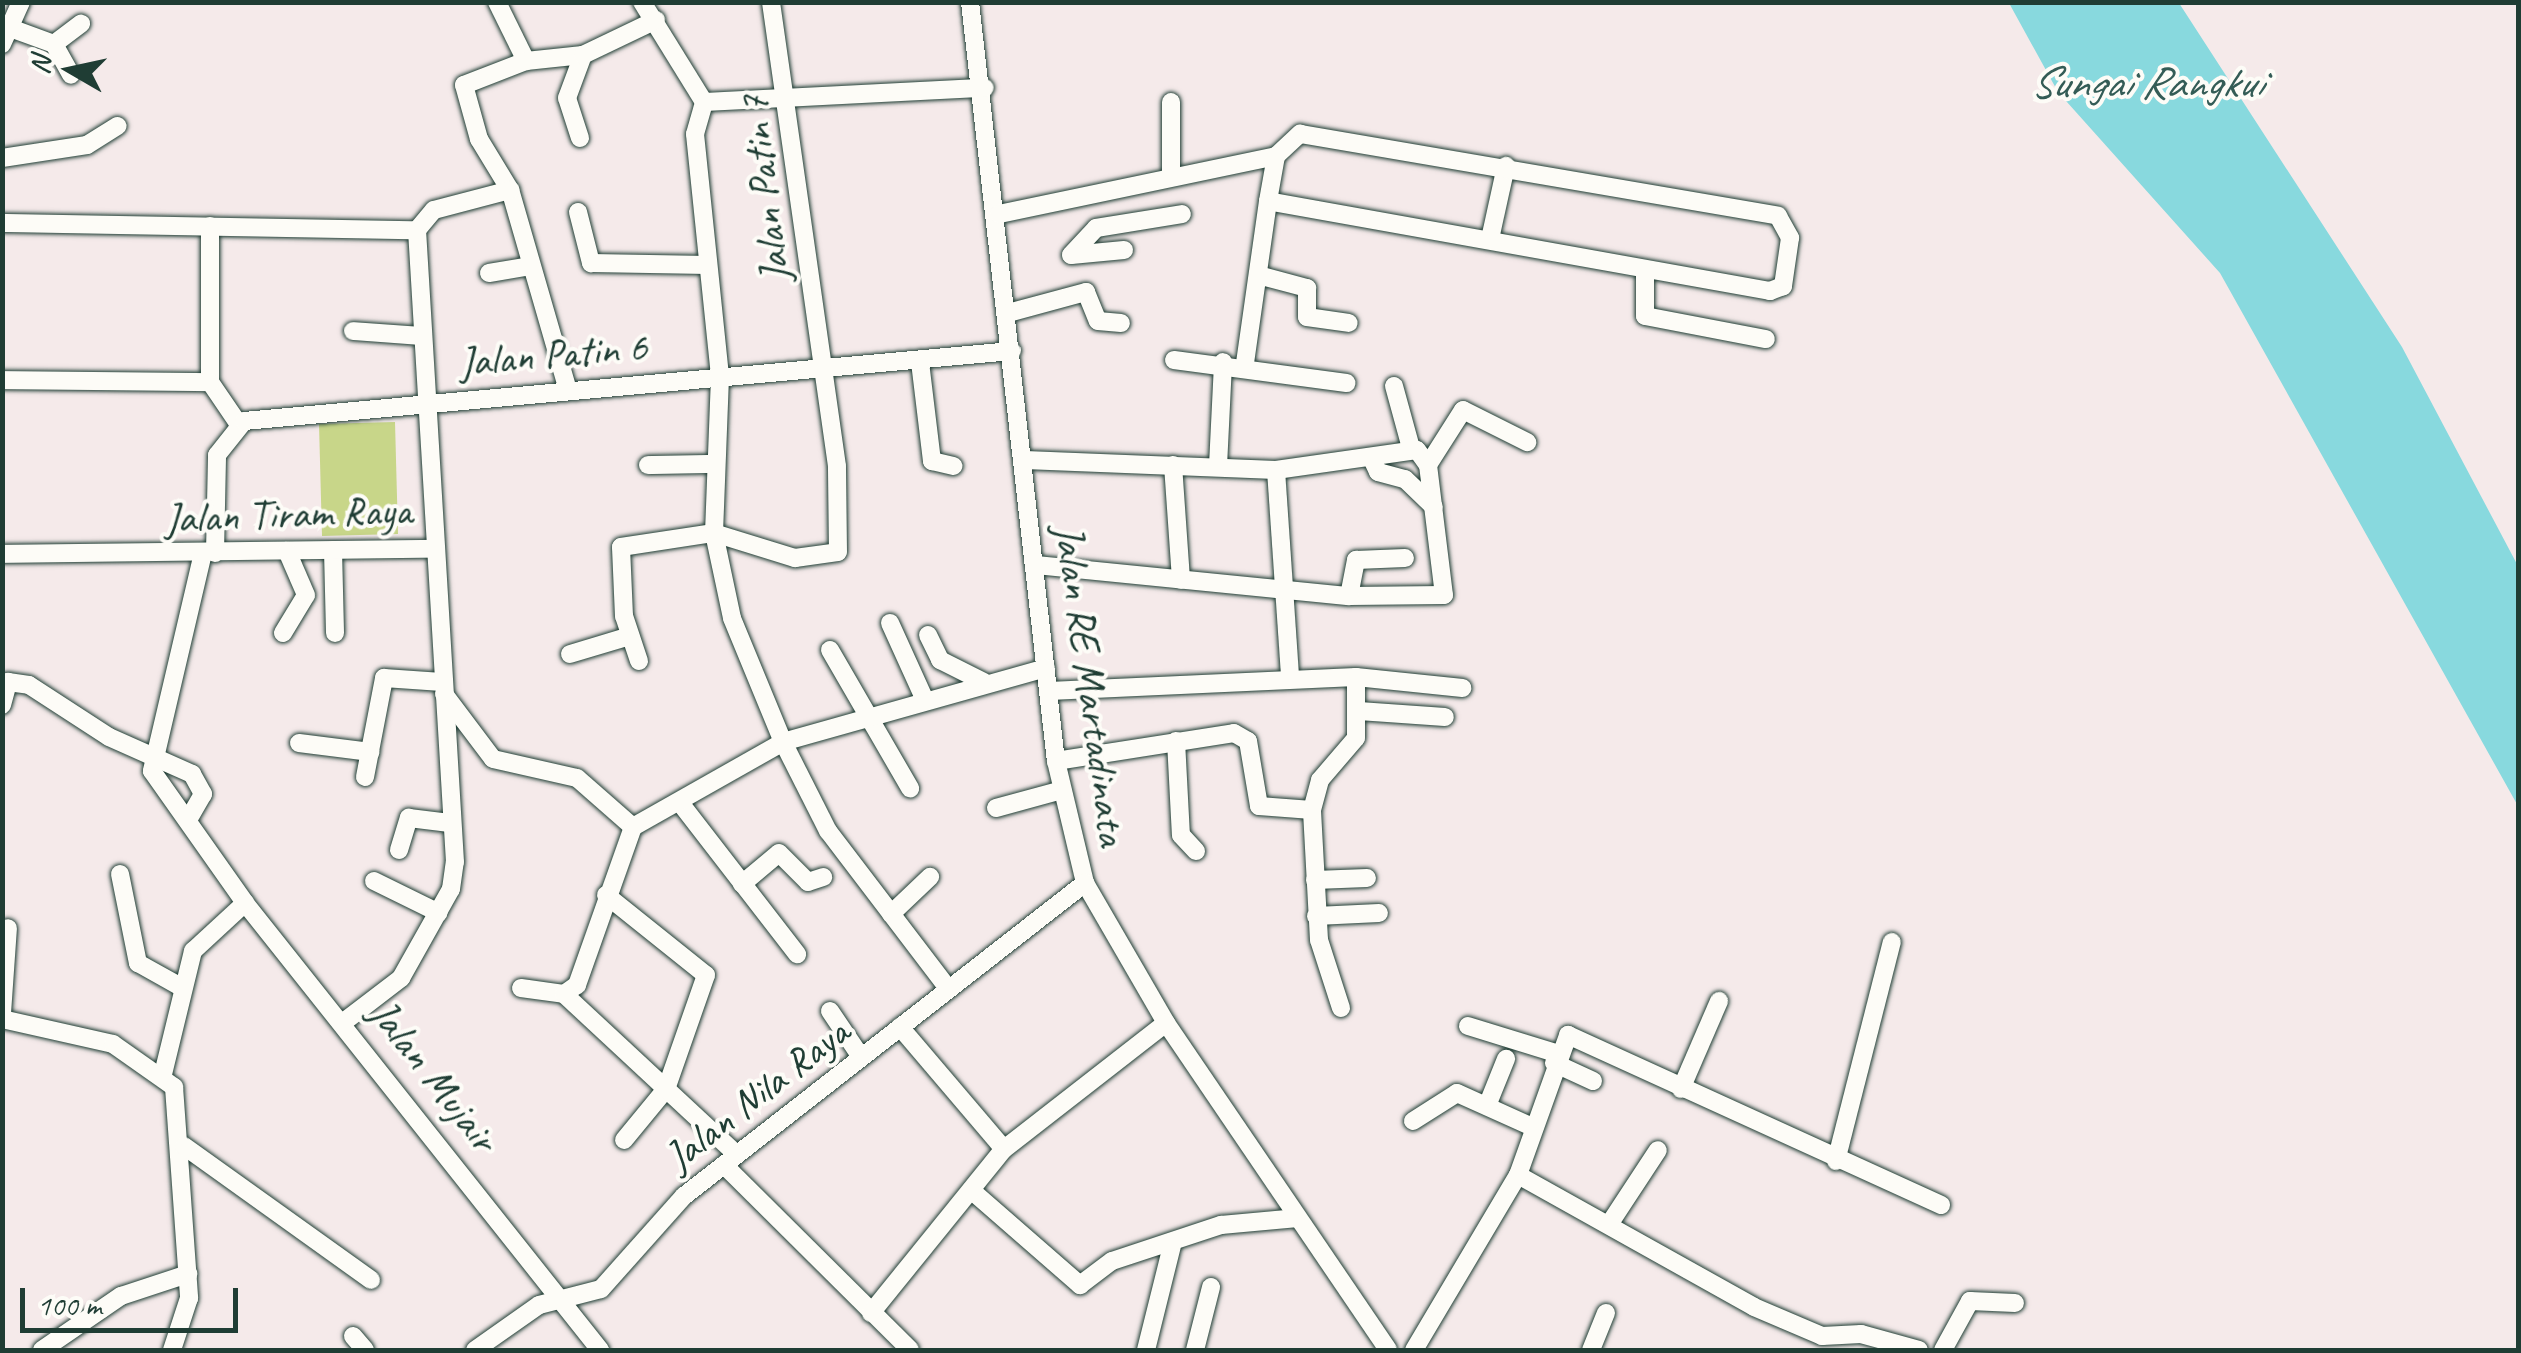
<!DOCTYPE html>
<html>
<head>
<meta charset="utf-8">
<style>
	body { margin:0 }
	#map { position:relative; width:2521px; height:1353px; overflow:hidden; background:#f5eaea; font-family:Caveat,sans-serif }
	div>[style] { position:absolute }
	.green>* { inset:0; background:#c8d689 }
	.water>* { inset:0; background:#88d9de }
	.roads { filter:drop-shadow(0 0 2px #1f3d34) drop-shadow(0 0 2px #1f3d34) }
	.minor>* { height:18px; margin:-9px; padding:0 9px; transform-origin:9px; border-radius:9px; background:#fdfcf7 }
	span { translate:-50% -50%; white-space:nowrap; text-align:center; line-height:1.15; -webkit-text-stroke:8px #fdfcf7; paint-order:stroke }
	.street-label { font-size:42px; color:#1f3d34 }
	.water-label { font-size:45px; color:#345c56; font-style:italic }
	.frame { position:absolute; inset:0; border:5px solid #1f3d34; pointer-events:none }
	.north { position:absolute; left:20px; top:20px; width:100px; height:100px; -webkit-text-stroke:8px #fdfcf7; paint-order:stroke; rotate:279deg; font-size:28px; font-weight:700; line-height:40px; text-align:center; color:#1f3d34 }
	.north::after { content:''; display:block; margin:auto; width:35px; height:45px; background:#1f3d34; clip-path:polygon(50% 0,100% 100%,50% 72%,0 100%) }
	.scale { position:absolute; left:20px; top:1288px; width:218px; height:45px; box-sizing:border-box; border:5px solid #1f3d34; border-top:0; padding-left:12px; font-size:30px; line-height:35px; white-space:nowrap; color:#1f3d34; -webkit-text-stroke:8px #fdfcf7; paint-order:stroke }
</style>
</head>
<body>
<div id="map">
	<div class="green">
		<div style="clip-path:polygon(395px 422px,398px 534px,322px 536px,319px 424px)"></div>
	</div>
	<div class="water">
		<div style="clip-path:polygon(2009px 3px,2179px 3px,2402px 347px,2518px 566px,2518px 806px,2220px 273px,2058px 92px)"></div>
	</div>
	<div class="roads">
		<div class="minor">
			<div style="left:497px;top:2px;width:66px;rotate:63.8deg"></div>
			<div style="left:642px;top:2px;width:118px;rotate:58.2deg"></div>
			<div style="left:970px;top:2px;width:764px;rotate:83.54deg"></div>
			<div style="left:1056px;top:761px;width:125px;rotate:76.6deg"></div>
			<div style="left:1085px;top:883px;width:162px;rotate:59.9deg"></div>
			<div style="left:1166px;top:1023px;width:395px;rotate:55.8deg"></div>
			<div style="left:2px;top:25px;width:55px;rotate:20.1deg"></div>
			<div style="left:54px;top:44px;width:35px;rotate:61deg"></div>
			<div style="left:2px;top:44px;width:46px;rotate:-65.7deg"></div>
			<div style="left:54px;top:44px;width:34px;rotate:-37deg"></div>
			<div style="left:704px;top:102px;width:281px;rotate:-2.9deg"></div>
			<div style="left:580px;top:138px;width:42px;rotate:-108deg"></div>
			<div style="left:567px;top:98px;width:46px;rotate:-69.6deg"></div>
			<div style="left:2px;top:158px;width:86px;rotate:-8.7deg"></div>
			<div style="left:87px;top:145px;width:36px;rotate:-32deg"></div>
			<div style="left:1171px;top:174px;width:72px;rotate:-90deg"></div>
			<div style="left:578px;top:212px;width:53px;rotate:75.7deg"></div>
			<div style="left:591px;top:263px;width:117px;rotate:1deg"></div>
			<div style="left:999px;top:214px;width:283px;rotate:-11.8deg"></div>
			<div style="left:2px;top:223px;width:415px;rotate:1deg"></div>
			<div style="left:210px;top:226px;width:156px;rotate:90deg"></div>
			<div style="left:210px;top:382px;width:50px;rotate:55.7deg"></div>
			<div style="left:1490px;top:239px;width:75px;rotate:-77.6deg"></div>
			<div style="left:1124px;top:250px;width:53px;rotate:174.6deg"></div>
			<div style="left:1071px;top:255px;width:37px;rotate:-47deg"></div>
			<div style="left:1096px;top:228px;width:87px;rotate:-9.2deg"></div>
			<div style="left:1645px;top:270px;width:46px;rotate:90deg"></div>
			<div style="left:1645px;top:316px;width:123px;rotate:10.8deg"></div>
			<div style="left:489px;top:273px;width:43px;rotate:-9.5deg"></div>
			<div style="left:1258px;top:275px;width:51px;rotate:14.9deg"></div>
			<div style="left:1307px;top:288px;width:29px;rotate:90deg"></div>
			<div style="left:1307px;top:317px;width:42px;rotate:8.1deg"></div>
			<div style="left:1008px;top:313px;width:81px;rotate:-15.1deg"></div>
			<div style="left:1086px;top:292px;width:31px;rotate:68deg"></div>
			<div style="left:1098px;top:321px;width:23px;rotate:5deg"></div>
			<div style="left:353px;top:331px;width:70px;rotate:4.1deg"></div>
			<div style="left:1174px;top:360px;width:174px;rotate:7.6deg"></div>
			<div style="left:920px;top:362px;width:100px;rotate:83.1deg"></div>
			<div style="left:932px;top:461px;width:22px;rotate:13deg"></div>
			<div style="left:1245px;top:363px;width:164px;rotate:-81.9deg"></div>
			<div style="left:1268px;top:201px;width:46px;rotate:-79.9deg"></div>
			<div style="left:1276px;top:156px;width:33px;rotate:-43deg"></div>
			<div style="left:1300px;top:134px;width:485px;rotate:9.7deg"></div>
			<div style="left:1778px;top:216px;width:25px;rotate:61deg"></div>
			<div style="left:1790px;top:238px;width:49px;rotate:98.3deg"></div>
			<div style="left:1783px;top:286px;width:14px;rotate:159deg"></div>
			<div style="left:1770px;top:291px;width:510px;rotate:-169.84deg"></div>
			<div style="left:2px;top:380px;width:208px;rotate:0.6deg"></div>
			<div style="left:1394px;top:386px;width:64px;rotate:74.7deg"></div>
			<div style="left:567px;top:387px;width:205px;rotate:-106.1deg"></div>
			<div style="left:510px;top:190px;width:60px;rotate:-121.3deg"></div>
			<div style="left:479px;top:139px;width:56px;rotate:-105.5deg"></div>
			<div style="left:464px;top:85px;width:66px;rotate:-21.2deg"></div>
			<div style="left:526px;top:61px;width:57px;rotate:-6deg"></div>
			<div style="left:583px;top:55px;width:81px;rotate:-25.6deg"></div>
			<div style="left:1372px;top:459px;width:14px;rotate:65deg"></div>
			<div style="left:1378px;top:472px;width:28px;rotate:15deg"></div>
			<div style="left:1405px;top:479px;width:40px;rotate:44deg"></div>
			<div style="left:1025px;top:460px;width:251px;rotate:2.3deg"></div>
			<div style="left:1276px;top:470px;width:142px;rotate:-8.1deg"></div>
			<div style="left:1417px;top:450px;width:19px;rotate:54deg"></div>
			<div style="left:1428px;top:465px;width:131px;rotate:83deg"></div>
			<div style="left:1444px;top:595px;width:95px;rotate:179.4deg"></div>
			<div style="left:648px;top:465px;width:64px;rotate:-0.9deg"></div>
			<div style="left:1173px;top:465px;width:115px;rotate:86deg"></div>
			<div style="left:1428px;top:465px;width:65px;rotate:-57.5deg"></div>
			<div style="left:1463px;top:410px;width:72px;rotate:26.6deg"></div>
			<div style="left:1218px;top:466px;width:104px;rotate:-87.2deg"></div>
			<div style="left:1276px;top:470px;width:208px;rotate:86.1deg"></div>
			<div style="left:333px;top:550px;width:83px;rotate:88.6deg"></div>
			<div style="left:203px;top:553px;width:224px;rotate:103.2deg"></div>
			<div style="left:152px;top:771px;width:161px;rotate:54.8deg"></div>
			<div style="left:245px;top:903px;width:571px;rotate:51.54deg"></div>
			<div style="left:215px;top:553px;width:98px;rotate:-88.8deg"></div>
			<div style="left:217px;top:455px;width:43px;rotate:-51.5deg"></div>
			<div style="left:244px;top:421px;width:771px;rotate:-5.21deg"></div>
			<div style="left:2px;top:554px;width:431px;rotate:-0.7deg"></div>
			<div style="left:1036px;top:565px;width:315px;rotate:5.7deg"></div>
			<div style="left:1349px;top:596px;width:37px;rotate:-79deg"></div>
			<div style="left:1356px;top:560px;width:49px;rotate:-2.3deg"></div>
			<div style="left:890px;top:623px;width:82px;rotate:65.6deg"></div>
			<div style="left:283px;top:633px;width:44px;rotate:-58.8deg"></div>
			<div style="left:306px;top:595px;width:48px;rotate:-113.4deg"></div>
			<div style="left:928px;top:635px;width:28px;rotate:64deg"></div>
			<div style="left:940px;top:660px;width:49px;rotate:26.6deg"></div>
			<div style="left:830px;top:650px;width:160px;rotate:59.9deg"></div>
			<div style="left:570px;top:654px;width:63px;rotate:-16.7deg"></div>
			<div style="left:639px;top:661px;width:47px;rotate:-108.4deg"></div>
			<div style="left:624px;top:616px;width:69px;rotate:-92.5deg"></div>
			<div style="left:621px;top:547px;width:94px;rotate:-8.6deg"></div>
			<div style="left:714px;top:533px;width:85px;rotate:17.2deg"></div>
			<div style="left:795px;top:558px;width:43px;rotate:-7.9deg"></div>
			<div style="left:838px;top:552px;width:86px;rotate:-90.7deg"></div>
			<div style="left:837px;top:466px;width:469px;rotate:-98.1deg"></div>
			<div style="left:1049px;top:691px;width:307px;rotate:-2.6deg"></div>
			<div style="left:1356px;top:677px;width:107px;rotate:5.9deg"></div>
			<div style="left:444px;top:694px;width:81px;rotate:53deg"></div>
			<div style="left:493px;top:759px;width:86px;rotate:12.7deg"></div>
			<div style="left:577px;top:778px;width:74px;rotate:41.2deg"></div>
			<div style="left:2px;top:705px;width:24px;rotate:-75deg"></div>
			<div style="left:8px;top:682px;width:21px;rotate:8deg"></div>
			<div style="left:29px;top:685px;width:95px;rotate:33deg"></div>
			<div style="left:109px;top:737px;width:91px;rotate:24deg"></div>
			<div style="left:192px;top:774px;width:23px;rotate:61deg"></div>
			<div style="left:203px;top:794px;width:28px;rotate:120deg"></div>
			<div style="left:1359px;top:711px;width:86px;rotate:4deg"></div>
			<div style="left:1176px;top:741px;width:94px;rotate:87deg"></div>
			<div style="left:1181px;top:835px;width:22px;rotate:47deg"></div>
			<div style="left:299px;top:743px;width:72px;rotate:7.2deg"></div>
			<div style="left:1056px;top:761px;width:180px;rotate:-8.9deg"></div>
			<div style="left:1234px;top:733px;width:16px;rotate:30deg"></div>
			<div style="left:1248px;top:741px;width:66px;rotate:80.4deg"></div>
			<div style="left:1259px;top:806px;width:53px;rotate:4.3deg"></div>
			<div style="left:365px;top:777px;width:101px;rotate:-79.1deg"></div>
			<div style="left:384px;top:678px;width:58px;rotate:3.9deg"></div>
			<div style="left:681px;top:804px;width:190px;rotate:52.3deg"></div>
			<div style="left:996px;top:808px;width:68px;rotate:-15.3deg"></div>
			<div style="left:399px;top:850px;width:34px;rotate:-73deg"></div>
			<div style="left:409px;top:818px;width:41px;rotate:7deg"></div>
			<div style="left:120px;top:874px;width:91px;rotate:78.6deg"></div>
			<div style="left:138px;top:963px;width:51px;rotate:29.1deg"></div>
			<div style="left:1315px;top:880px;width:52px;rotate:-2.2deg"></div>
			<div style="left:374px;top:881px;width:72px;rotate:26.2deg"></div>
			<div style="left:742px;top:884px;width:48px;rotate:-40deg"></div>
			<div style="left:779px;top:853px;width:41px;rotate:45deg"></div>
			<div style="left:808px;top:882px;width:16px;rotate:-18deg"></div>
			<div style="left:606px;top:895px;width:128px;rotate:38.7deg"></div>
			<div style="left:706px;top:975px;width:121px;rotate:109.3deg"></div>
			<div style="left:666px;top:1089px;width:66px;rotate:129.5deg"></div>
			<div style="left:891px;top:914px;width:54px;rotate:-43.5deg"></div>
			<div style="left:1316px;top:916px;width:63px;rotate:-2.7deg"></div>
			<div style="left:947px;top:987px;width:196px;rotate:-127.3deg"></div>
			<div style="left:828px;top:831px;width:100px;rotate:-116.8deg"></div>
			<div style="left:783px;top:742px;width:273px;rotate:-15.7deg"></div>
			<div style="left:521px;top:988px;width:43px;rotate:7.9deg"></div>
			<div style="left:564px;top:994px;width:16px;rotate:-35deg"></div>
			<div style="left:577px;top:985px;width:168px;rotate:-70.5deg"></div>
			<div style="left:633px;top:827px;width:172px;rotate:-29.5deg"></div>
			<div style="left:783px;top:742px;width:134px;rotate:-112.4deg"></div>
			<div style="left:732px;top:618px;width:87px;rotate:-102deg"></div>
			<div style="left:714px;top:533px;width:157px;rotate:-87.8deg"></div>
			<div style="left:720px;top:376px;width:243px;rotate:-95.9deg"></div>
			<div style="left:695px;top:134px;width:33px;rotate:-74deg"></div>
			<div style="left:564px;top:994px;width:235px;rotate:42.9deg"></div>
			<div style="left:1341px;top:1008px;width:71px;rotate:-107.9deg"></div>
			<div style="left:1319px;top:940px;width:130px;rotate:-93.1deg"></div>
			<div style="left:1312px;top:810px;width:31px;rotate:-75deg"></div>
			<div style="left:1320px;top:780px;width:55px;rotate:-49.4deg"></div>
			<div style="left:1356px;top:738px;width:61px;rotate:-90deg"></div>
			<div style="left:830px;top:1011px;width:55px;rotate:56deg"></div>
			<div style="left:2px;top:1013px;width:85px;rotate:-86deg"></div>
			<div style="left:2px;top:1019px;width:114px;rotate:12.7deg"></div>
			<div style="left:113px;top:1044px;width:75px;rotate:35.2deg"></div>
			<div style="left:174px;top:1087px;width:212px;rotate:85.9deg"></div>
			<div style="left:189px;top:1298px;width:55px;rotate:108.1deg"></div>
			<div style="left:345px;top:1021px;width:71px;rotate:-37.5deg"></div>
			<div style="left:401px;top:978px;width:102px;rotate:-60.7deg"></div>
			<div style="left:451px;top:889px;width:27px;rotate:-82deg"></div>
			<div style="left:455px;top:862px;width:633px;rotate:-93.44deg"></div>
			<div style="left:417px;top:230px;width:26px;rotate:-50deg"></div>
			<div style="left:434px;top:210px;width:79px;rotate:-14.7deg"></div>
			<div style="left:1468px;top:1026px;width:92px;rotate:17.1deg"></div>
			<div style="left:900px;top:1027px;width:160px;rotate:49.6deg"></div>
			<div style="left:1554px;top:1063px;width:43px;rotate:24.8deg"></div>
			<div style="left:163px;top:1074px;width:127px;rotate:-76.3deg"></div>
			<div style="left:193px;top:951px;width:71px;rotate:-42.7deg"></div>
			<div style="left:1681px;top:1089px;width:96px;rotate:-66.6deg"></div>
			<div style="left:1487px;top:1106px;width:51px;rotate:-68deg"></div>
			<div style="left:1413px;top:1121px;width:52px;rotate:-32.5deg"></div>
			<div style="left:1457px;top:1093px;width:80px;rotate:24.3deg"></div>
			<div style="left:184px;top:1146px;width:230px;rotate:35.6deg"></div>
			<div style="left:1836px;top:1161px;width:226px;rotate:-75.7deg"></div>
			<div style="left:724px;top:1165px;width:262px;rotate:44.8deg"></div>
			<div style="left:1518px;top:1175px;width:270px;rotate:29.2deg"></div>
			<div style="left:1754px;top:1307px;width:74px;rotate:23.1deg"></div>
			<div style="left:1822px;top:1336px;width:39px;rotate:-3deg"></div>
			<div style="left:1861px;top:1334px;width:60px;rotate:15.4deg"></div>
			<div style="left:971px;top:1190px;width:145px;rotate:41.1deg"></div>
			<div style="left:1080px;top:1285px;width:40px;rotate:-37deg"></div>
			<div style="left:1112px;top:1261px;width:115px;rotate:-18.3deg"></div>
			<div style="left:1221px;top:1225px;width:77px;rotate:-5.2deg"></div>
			<div style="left:1610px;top:1223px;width:87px;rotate:-56.7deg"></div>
			<div style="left:871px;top:1313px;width:211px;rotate:-51deg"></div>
			<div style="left:1004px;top:1149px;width:205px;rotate:-37.9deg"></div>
			<div style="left:353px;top:1336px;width:18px;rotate:49deg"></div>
			<div style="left:42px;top:1350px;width:96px;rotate:-34.4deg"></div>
			<div style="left:121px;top:1296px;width:71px;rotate:-18.2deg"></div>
			<div style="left:475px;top:1350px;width:78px;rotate:-35.1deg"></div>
			<div style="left:539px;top:1305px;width:64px;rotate:-14.5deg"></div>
			<div style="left:601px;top:1289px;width:125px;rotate:-48.3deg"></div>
			<div style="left:684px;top:1196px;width:509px;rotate:-37.97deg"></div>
			<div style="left:1146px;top:1350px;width:107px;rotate:-76deg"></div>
			<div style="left:1195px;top:1350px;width:65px;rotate:-75.7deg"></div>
			<div style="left:1414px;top:1350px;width:204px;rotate:-59.3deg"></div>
			<div style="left:1518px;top:1175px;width:149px;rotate:-70.3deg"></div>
			<div style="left:1568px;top:1035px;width:410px;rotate:24.5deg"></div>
			<div style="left:1591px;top:1350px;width:40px;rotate:-68deg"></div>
			<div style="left:1943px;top:1350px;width:56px;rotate:-61.1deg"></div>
			<div style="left:1970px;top:1301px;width:45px;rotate:2.5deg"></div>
		</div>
	</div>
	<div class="street-label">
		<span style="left:765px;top:189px;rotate:-97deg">Jalan Patin 7</span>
		<span style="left:553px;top:355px;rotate:-5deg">Jalan Patin 6</span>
		<span style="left:288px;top:515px;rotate:-2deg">Jalan Tiram Raya</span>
		<span style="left:1090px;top:685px;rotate:82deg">Jalan RE Martadinata</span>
		<span style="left:433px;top:1076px;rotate:52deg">Jalan Mujair</span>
		<span style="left:757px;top:1095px;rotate:-38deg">Jalan Nila Raya</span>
	</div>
	<div class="water-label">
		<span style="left:2146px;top:83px">Sungai Rangkui</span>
	</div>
	<div class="frame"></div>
	<div class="north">N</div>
	<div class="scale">100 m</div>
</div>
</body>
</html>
